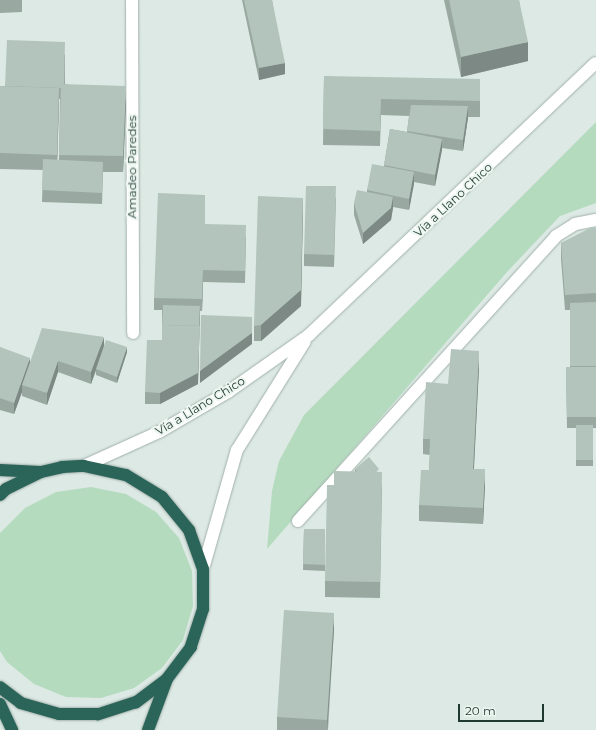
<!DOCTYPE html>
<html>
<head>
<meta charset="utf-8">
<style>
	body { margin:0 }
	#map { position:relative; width:596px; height:730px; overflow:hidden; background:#dde9e4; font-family:Montserrat,sans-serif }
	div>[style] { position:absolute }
	.green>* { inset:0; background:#b5dbbf }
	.roads { filter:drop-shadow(0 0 1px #a0b0ab) drop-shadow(0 0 1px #a0b0ab) }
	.lane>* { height:12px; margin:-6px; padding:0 6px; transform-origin:6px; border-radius:6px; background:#fff }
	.street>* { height:12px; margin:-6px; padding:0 6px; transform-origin:6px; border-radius:6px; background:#fff }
	.secondary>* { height:12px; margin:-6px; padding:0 6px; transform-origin:6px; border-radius:6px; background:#fff }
	.highway>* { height:12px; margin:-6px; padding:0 6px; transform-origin:6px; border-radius:6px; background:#2b6458 }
	.wall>* { inset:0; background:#99a9a2 }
	.shaded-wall>* { inset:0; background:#7d8984 }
	.building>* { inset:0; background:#b2c4bc }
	span { translate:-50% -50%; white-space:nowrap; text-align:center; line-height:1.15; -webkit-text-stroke:4px #edf6f1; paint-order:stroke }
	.street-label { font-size:12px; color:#1f3831 }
	.scale { position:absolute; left:458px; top:704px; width:86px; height:18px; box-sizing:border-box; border:2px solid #1f3831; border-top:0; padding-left:5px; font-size:12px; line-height:14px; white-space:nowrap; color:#1f3831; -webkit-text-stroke:3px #edf6f1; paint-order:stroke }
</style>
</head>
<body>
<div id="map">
	<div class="green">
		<div style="clip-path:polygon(596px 122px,596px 203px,560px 216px,507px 272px,267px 549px,272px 491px,279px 461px,304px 415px)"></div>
		<div style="clip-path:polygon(91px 487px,126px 494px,156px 512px,179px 538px,192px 571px,193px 606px,183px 640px,162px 668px,134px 688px,101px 698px,66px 697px,34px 684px,7px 662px,0 651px,0 533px,25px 508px,56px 492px)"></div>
	</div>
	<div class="roads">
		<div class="lane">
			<div style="left:298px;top:521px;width:384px;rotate:-47.8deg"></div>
			<div style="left:556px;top:236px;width:22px;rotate:-32deg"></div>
			<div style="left:575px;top:224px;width:21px;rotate:-11deg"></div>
		</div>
		<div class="street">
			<div style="left:132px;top:0;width:333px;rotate:89.8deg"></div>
		</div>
		<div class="secondary">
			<div style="left:84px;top:466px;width:82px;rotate:-24.4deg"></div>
			<div style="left:159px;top:432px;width:80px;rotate:-30.1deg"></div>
			<div style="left:228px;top:392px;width:99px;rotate:-35.1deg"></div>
			<div style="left:309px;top:335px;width:395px;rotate:-43.5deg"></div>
			<div style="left:203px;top:569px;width:124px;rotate:-74.1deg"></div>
			<div style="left:237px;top:450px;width:128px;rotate:-58deg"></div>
		</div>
		<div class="highway">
			<div style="left:0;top:470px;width:40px;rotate:2.9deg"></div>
			<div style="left:0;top:495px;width:8px;rotate:-45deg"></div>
			<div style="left:6px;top:489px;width:39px;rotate:-26deg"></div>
			<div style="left:41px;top:472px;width:22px;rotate:-13deg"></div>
			<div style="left:62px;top:467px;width:22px;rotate:-3deg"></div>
			<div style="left:84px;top:466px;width:43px;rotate:12.1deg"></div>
			<div style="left:126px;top:475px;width:42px;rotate:31.4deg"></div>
			<div style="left:162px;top:497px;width:43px;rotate:50.7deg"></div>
			<div style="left:189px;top:530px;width:41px;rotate:70.3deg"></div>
			<div style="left:203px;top:569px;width:40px;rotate:90deg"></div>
			<div style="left:203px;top:609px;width:40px;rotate:108deg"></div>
			<div style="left:191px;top:647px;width:40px;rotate:127deg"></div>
			<div style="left:167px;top:679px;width:39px;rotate:143deg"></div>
			<div style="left:136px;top:702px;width:40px;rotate:162deg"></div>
			<div style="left:98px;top:714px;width:39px;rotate:180deg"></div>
			<div style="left:59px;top:714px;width:40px;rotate:-164deg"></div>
			<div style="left:21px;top:703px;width:26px;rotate:-143deg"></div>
			<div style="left:0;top:704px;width:29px;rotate:65deg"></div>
			<div style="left:148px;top:730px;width:54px;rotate:-69.6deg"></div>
		</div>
	</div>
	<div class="wall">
		<div style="clip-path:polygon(0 0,22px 0,22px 12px,0 13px)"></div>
		<div style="clip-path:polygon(242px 0,272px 0,285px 74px,259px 80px)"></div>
		<div style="clip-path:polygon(444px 0,519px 0,528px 61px,461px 77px)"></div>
		<div style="clip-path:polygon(evenodd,65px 54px,65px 84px,126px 102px,123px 172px,103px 172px,102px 204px,42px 202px,43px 170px,0 169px,0 86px,5px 86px,65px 54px,59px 99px,60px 99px,59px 160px,57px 160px,59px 99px)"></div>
		<div style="clip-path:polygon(324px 76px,480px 94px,480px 117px,468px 117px,463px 151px,442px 148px,435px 186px,414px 182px,409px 210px,393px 207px,391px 220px,363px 244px,354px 215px,354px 203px,367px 192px,367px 190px,384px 166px,390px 129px,407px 132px,409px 116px,381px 115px,380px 146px,323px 145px)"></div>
		<div style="clip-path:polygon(336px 197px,334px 267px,304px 266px,304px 254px)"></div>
		<div style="clip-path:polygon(303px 213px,301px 306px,261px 341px,254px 341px,254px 326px)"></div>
		<div style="clip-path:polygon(205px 228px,246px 237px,245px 283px,203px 282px,202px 311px,200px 311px,198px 384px,160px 404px,145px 404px,145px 392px,162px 340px,162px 310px,154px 310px,154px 298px)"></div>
		<div style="clip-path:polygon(596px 228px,596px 428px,593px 428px,593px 466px,576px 466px,576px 428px,567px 428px,566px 367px,570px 367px,570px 310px,565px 310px,561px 259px,561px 243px)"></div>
		<div style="clip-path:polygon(104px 346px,127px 352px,117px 383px,96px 375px,96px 371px,91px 384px,58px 372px,47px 405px,22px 396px,22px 392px,14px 414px,0 410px,0 347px,30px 362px)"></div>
		<div style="clip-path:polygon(479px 367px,474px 469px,485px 485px,483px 524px,419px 521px,419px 505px,429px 470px,430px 455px,423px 454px,423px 439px,448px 384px)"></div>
		<div style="clip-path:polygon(355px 469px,379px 472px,382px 488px,380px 598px,325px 597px,325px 581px,355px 472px)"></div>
		<div style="clip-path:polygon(304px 529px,325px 529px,325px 571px,303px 570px)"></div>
		<div style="clip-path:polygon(334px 629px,328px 730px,277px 730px,277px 717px)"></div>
	</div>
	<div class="shaded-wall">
		<div style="clip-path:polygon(528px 42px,528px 61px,461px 77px,461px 57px)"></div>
		<div style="clip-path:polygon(285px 63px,285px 74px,259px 80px,259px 68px)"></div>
		<div style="clip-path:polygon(126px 86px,126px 102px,123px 172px,123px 156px)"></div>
		<div style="clip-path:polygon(59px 88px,59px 103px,57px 170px,57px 155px)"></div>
		<div style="clip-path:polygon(468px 106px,468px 118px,463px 151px,463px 140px)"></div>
		<div style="clip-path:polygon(442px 139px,442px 150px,435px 186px,435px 175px)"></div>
		<div style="clip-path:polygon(414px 172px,414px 184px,409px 210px,409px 199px)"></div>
		<div style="clip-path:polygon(393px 197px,393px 208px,391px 220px,363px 244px,363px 233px)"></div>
		<div style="clip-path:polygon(303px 198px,301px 306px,261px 341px,261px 325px)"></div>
		<div style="clip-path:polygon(203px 270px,203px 282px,202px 311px,202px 299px)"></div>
		<div style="clip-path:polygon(200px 306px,198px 384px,160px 404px,160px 393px)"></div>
		<div style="clip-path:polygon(252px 317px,252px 344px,200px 383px,200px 371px)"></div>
		<div style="clip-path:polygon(104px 337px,104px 348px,96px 369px,91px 384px,91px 372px)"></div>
		<div style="clip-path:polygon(127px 347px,127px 352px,117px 383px,117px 377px)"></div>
		<div style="clip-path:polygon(479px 351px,479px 367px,473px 484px,473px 469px)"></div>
		<div style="clip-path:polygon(30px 358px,30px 369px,22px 385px,22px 392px,14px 414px,14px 403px)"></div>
		<div style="clip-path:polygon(58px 361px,58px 372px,47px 405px,47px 393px)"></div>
		<div style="clip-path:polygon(485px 469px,485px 485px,483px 524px,483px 508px)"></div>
		<div style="clip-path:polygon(334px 613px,334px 629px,327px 730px,327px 720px)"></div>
	</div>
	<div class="building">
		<div style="clip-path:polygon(244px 0,272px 0,285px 63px,259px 68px)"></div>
		<div style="clip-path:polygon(449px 0,519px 0,528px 42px,461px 57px)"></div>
		<div style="clip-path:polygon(7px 40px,65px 42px,64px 84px,61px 84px,61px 88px,5px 86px)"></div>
		<div style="clip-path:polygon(324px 76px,480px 79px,480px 101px,381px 99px,380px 131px,323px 129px)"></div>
		<div style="clip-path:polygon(61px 84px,126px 86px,123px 156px,59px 155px)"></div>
		<div style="clip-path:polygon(0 86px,59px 88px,57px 155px,0 153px)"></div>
		<div style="clip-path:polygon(411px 105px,468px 106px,463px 140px,407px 131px)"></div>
		<div style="clip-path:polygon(390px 129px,442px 139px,435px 175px,384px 165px)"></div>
		<div style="clip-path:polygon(43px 159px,103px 162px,102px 193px,42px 190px)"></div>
		<div style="clip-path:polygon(372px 164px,414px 172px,409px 199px,367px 190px)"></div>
		<div style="clip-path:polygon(306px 186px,336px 186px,334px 255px,304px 254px)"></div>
		<div style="clip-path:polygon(357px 190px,393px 197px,391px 208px,363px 233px,354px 203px)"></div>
		<div style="clip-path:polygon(158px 193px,205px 195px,205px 233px,205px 224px,246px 225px,245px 271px,203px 270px,202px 299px,154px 298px)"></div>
		<div style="clip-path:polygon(258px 196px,303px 198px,301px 290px,261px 325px,254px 326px)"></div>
		<div style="clip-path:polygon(590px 228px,596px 228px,596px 293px,565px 295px,561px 243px)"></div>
		<div style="clip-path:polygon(596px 302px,596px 366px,570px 366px,570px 303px)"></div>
		<div style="clip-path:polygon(163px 305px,200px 306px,199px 329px,200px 326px,162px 325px,162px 328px)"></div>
		<div style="clip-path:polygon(201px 315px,252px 317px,252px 333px,200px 371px)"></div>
		<div style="clip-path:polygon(162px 325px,200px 326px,198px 373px,160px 393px,145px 392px,147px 340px,162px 340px)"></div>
		<div style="clip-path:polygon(42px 328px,104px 337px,91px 372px,58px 361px,47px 393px,22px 385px)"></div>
		<div style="clip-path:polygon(106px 340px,127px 347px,117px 377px,96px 369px)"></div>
		<div style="clip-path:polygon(0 347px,30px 358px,14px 403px,0 398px)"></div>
		<div style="clip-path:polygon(451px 349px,479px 351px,473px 469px,485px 469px,483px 508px,419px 505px,421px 470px,429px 470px,430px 439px,423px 439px,426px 382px,448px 384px)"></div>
		<div style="clip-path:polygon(566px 367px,596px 367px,596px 417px,567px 417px)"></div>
		<div style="clip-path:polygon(576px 425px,593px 425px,593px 460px,576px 460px)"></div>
		<div style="clip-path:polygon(369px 457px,379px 469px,376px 472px,357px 472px,355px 469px)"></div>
		<div style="clip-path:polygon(334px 471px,382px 472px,380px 582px,325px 581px,327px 485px,334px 485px)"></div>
		<div style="clip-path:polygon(304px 529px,325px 529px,325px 565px,303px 564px)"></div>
		<div style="clip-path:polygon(284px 610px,334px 613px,327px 720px,277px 717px)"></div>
	</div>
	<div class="street-label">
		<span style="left:132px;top:167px;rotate:-90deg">Amadeo Paredes</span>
		<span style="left:453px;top:200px;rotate:-43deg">Vía a Llano Chico</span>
		<span style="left:200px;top:406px;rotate:-31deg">Vía a Llano Chico</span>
	</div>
	<div class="scale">20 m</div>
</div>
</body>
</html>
